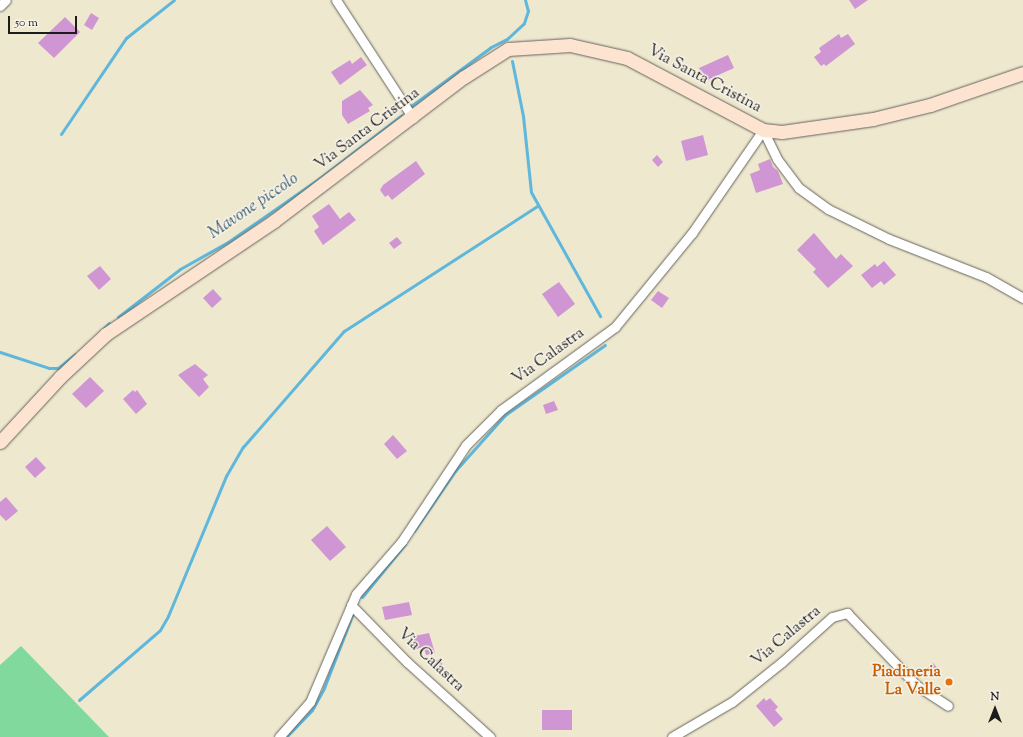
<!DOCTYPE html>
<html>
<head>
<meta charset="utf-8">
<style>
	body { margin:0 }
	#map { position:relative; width:1023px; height:737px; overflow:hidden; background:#eee8cf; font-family:"Sorts Mill Goudy",serif }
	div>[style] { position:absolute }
	.green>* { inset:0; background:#81d99d }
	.stream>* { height:3px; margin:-1.5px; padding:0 1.5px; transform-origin:1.5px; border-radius:1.5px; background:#5fb7dc }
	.building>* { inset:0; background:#cf96d3 }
	.roads { filter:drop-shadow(0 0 1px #66635b) drop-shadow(0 0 1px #66635b) }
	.street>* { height:9px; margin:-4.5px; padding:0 4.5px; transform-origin:4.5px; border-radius:4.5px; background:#fff }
	.secondary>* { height:13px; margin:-6.5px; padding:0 6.5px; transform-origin:6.5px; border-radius:6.5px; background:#fde4d1 }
	.dots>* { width:11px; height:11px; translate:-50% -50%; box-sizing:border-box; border:2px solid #f7f3e8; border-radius:50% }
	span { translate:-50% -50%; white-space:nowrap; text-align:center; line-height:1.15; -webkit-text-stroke:3px #f7f3e8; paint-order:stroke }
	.street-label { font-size:16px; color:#1c1c1c }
	.food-label { font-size:16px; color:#c56008; font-weight:700 }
	.right { translate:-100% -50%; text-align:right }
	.water-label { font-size:17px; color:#375a69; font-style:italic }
	.north { position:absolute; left:975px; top:689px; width:40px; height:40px; -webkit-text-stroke:3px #f7f3e8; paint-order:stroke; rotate:0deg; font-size:11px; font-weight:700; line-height:16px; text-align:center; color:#1c1c1c }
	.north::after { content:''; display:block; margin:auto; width:14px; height:18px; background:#1c1c1c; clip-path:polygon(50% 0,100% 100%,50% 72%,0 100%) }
	.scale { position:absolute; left:8px; top:16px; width:69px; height:18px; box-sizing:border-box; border:2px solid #1c1c1c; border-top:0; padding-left:5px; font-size:12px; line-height:14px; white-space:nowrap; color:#1c1c1c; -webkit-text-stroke:3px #f7f3e8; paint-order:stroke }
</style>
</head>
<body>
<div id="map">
	<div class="green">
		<div style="clip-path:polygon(21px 646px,109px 737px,0 737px,0 665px)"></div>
	</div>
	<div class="stream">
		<div style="left:512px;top:61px;width:56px;rotate:78.7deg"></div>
		<div style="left:523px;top:116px;width:76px;rotate:84deg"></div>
		<div style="left:531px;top:192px;width:142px;rotate:60.9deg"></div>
		<div style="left:411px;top:106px;width:99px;rotate:-36.4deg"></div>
		<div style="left:491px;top:47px;width:18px;rotate:-27deg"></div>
		<div style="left:507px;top:39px;width:23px;rotate:-43deg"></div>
		<div style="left:524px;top:23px;width:13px;rotate:-72deg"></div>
		<div style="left:528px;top:11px;width:11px;rotate:-105deg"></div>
		<div style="left:61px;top:134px;width:116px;rotate:-55.9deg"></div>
		<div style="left:126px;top:38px;width:61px;rotate:-38.4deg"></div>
		<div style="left:118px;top:317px;width:78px;rotate:-37.7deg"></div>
		<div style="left:180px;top:269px;width:55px;rotate:-29.4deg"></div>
		<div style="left:228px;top:242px;width:112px;rotate:-34.8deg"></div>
		<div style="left:320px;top:178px;width:103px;rotate:-37.5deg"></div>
		<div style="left:104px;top:328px;width:7px;rotate:-45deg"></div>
		<div style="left:0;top:352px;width:52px;rotate:18.1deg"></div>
		<div style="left:49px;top:368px;width:9px"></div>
		<div style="left:58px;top:368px;width:22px;rotate:-39deg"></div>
		<div style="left:414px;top:531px;width:73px;rotate:-55.7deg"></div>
		<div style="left:455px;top:471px;width:75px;rotate:-48.2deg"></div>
		<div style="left:505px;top:415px;width:122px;rotate:-35deg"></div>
		<div style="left:362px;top:597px;width:68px;rotate:-50.9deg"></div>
		<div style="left:79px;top:700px;width:107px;rotate:-40.8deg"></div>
		<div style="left:160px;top:630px;width:16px;rotate:-60deg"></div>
		<div style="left:168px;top:616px;width:152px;rotate:-67.5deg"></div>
		<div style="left:226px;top:476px;width:34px;rotate:-60deg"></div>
		<div style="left:243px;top:447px;width:154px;rotate:-49deg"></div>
		<div style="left:344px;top:331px;width:230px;rotate:-32.9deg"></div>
		<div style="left:286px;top:737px;width:37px;rotate:-46deg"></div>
		<div style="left:312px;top:710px;width:25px;rotate:-61deg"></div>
		<div style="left:324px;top:688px;width:80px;rotate:-68.9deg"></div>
	</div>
	<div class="building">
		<div style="clip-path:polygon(849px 0,868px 0,855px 9px)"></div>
		<div style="clip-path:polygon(91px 13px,99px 18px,92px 30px,84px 25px)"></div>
		<div style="clip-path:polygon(65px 17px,80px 32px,54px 58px,38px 43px)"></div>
		<div style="clip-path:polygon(839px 34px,841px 38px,848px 34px,855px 44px,826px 66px,824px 64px,821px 66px,814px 57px,821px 52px,819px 48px)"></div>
		<div style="clip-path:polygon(728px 55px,734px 68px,705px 81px,699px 68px)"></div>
		<div style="clip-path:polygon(361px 57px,367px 65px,340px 85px,331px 72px,350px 60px,352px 64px)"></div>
		<div style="clip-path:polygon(360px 90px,373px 105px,368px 108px,370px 111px,348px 124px,342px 115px,342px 101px)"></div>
		<div style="clip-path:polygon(703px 135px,708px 155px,686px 161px,681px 141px)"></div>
		<div style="clip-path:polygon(657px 155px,663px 162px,658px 167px,652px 160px)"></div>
		<div style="clip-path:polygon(770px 159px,773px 167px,778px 171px,783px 184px,756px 193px,750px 174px,760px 170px,758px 164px)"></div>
		<div style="clip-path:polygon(416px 161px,425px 174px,392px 200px,388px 195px,385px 197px,380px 190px,383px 185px)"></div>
		<div style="clip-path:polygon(329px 204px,340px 219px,349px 212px,356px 220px,323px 245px,314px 231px,319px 227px,312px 216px)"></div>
		<div style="clip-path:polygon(814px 233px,836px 259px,841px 254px,853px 266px,828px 288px,813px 272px,816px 269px,797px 250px)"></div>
		<div style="clip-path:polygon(397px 237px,402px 243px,394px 249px,389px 243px)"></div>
		<div style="clip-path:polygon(884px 261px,896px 275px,884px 285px,881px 281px,872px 288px,861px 275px,875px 264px,877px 267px)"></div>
		<div style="clip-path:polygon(100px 266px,111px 279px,99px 290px,87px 276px)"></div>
		<div style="clip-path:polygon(559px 282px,575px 304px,558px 317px,542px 294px)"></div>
		<div style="clip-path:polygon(213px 289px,222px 299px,212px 308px,203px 298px)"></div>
		<div style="clip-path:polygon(658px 291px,669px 298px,662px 308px,651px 300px)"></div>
		<div style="clip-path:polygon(195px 364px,208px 375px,203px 379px,209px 387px,199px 397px,178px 375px)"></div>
		<div style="clip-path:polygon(90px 377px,104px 391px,86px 408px,72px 394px)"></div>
		<div style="clip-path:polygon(133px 390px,135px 392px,137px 390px,147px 404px,136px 414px,123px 399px)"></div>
		<div style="clip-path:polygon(554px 401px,558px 410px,546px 414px,543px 405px)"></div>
		<div style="clip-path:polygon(393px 435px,407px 451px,397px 459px,384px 444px)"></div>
		<div style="clip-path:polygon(36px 457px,46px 468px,35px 478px,25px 467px)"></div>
		<div style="clip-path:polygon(6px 497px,18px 511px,6px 521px,0 515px,0 502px)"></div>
		<div style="clip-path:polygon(327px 526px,346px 547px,330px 561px,311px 540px)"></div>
		<div style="clip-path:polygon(409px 602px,412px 615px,385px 620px,382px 607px)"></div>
		<div style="clip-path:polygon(429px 633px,435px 653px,426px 655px,424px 647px,412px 650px,410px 637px)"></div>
		<div style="clip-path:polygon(441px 659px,443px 667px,433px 669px,431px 661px)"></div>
		<div style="clip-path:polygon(933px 663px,940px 671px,932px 677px,926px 669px)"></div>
		<div style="clip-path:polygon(764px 698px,766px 701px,770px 698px,778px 707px,775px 710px,783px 719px,774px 727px,756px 706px)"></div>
		<div style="clip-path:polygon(542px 710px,572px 710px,572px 730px,542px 730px)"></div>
	</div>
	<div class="roads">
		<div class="street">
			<div style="left:336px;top:0;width:141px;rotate:56.9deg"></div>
			<div style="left:0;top:6px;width:8px;rotate:-45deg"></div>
			<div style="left:763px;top:130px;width:32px;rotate:64deg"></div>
			<div style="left:777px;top:159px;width:36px;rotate:53deg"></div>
			<div style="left:799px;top:188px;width:36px;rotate:36deg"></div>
			<div style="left:828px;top:209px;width:68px;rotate:26.2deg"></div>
			<div style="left:889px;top:239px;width:104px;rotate:21.4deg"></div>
			<div style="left:986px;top:277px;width:43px;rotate:29.6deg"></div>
			<div style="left:351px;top:605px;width:80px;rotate:45.5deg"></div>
			<div style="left:407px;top:662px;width:112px;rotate:42.1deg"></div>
			<div style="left:279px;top:737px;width:47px;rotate:-48.5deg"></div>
			<div style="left:310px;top:702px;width:117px;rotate:-66.9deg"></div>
			<div style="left:356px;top:594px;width:70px;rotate:-49deg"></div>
			<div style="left:402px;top:541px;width:115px;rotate:-56.3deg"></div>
			<div style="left:466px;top:445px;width:49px;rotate:-45deg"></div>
			<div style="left:501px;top:410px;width:141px;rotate:-36.1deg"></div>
			<div style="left:615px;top:327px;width:122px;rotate:-50.7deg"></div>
			<div style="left:692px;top:233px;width:125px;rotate:-55.4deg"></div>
			<div style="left:672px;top:737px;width:69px;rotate:-30.3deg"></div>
			<div style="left:732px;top:702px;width:64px;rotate:-38.7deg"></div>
			<div style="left:782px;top:662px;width:67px;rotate:-42deg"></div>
			<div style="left:832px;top:617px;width:16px;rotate:-15deg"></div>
			<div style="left:847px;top:613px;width:100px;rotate:46.2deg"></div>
			<div style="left:916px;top:685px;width:38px;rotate:33deg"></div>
		</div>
		<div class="secondary">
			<div style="left:0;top:442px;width:88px;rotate:-47.3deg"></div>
			<div style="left:60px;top:377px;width:63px;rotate:-43.1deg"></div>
			<div style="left:106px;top:334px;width:202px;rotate:-33.9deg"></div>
			<div style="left:274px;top:221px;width:238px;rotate:-37.2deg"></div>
			<div style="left:464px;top:77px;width:52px;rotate:-32.5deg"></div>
			<div style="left:508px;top:49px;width:62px;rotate:-3.7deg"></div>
			<div style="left:570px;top:45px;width:58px;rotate:12.8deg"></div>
			<div style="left:627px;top:58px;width:154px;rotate:27.9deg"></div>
			<div style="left:763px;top:130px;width:19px;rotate:6deg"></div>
			<div style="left:782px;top:132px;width:92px;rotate:-8.1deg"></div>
			<div style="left:873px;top:119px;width:59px;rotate:-13.8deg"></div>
			<div style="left:930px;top:105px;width:98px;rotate:-19deg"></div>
		</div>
	</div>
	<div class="dots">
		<div style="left:949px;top:682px;background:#e8710a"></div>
	</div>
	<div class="street-label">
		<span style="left:704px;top:80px;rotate:28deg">Via Santa Cristina</span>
		<span style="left:368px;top:130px;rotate:-37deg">Via Santa Cristina</span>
		<span style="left:549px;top:357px;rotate:-36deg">Via Calastra</span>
		<span style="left:787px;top:637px;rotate:-40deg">Via Calastra</span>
		<span style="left:430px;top:661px;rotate:43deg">Via Calastra</span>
	</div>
	<div class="food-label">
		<span class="right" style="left:941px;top:682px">Piadineria<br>La Valle</span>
	</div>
	<div class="water-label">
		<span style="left:254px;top:207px;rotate:-34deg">Mavone piccolo</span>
	</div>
	<div class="north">N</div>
	<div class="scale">50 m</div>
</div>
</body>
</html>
